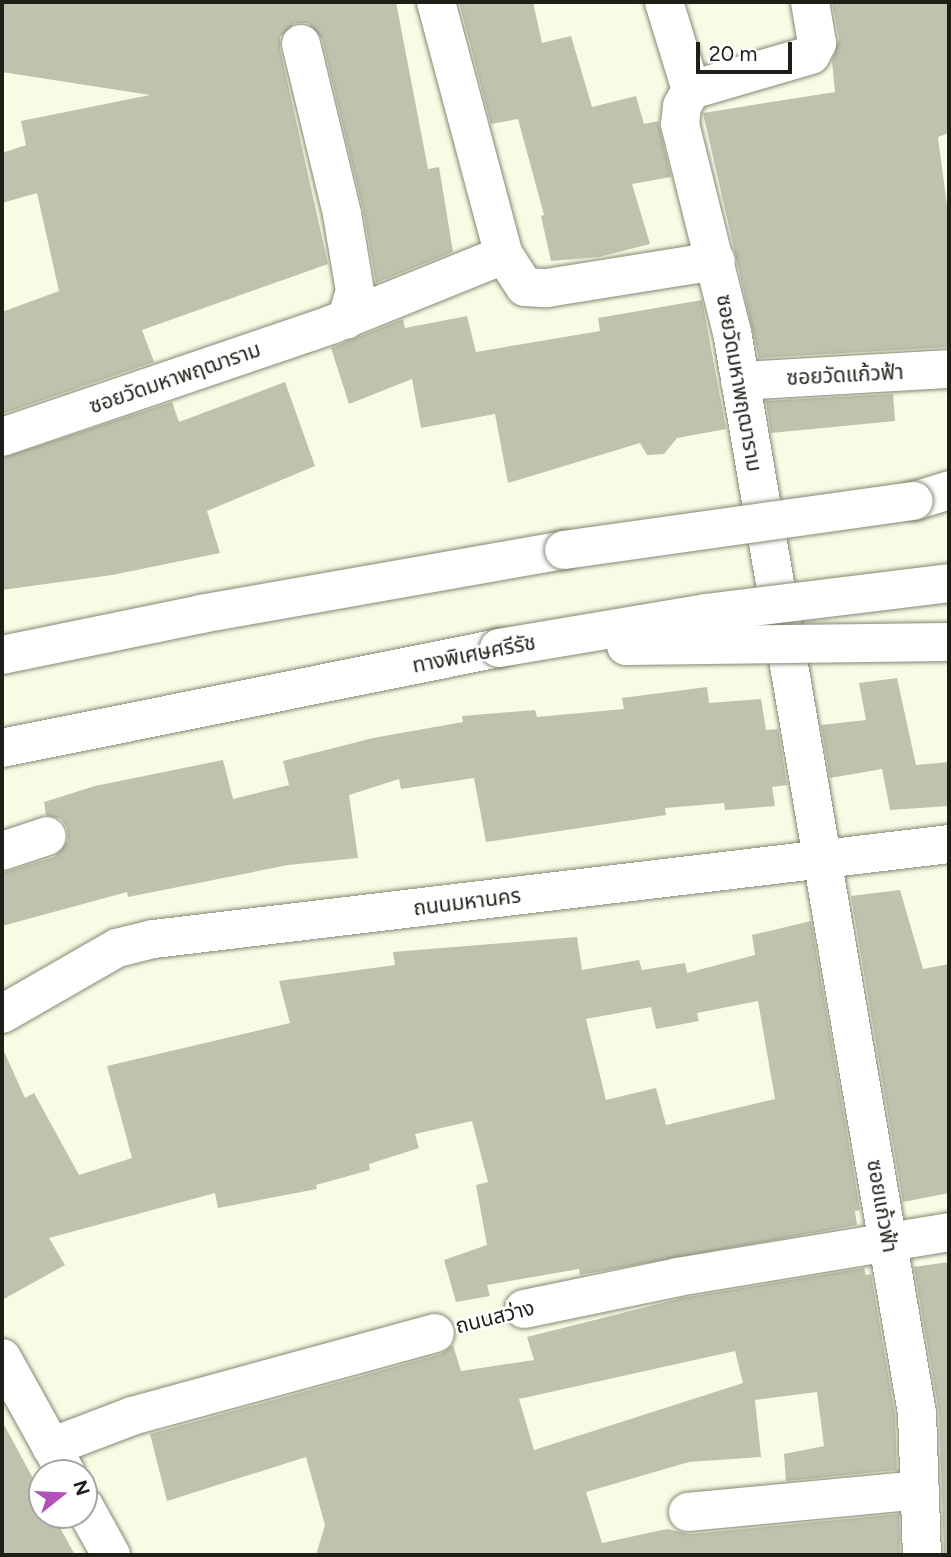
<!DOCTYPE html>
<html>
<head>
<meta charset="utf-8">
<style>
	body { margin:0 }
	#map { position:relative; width:951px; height:1557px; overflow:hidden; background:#f7fce5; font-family:Figtree,"Noto Sans Thai",sans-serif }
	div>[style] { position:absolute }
	.building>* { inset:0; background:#bfc3ae }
	.path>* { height:4.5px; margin-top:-2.25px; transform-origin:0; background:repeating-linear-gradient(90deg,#828576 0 5px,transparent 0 8.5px) }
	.roads { filter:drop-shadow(0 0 2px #848874) drop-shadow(0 0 2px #848874) }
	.minor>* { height:38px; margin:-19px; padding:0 19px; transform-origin:19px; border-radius:19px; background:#fff }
	.major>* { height:38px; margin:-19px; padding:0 19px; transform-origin:19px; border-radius:19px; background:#fff }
	.highway>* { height:38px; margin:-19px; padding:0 19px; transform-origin:19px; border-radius:19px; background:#fff }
	.bridges { filter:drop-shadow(0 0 2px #848874) drop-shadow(0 0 2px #848874) }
	.highway-bridge>* { height:38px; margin:-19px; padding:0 19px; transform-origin:19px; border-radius:19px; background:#fff }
	span { translate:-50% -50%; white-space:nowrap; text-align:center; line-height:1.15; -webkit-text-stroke:5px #fff; paint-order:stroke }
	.street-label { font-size:21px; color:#1e1f17 }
	.frame { position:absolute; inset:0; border:4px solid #1e1f17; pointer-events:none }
	.north { position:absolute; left:28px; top:1459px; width:70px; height:70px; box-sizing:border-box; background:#fff; border:2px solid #a5a5a2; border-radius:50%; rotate:72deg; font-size:19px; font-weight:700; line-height:28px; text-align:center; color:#1e1f17 }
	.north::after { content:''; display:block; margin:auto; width:24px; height:32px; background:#b051ba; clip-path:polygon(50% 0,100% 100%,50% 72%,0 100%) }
	.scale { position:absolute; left:696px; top:42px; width:96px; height:32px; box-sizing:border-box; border:4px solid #1e1f17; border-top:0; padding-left:9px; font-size:21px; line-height:24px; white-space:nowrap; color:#1e1f17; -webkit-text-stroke:5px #fff; paint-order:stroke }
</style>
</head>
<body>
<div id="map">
	<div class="building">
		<div style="clip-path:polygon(2px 2px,396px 2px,428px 169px,439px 167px,453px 252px,376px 283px,363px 209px,322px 39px,308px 23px,295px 23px,280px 37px,280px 49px,328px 264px,142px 330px,154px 362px,2px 414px,2px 312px,59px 291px,37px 193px,2px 203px,2px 153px,26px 145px,21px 121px,150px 95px,2px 72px)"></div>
		<div style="clip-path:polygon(459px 2px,533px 2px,542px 43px,571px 36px,592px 107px,636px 96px,644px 124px,658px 121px,671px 177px,632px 184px,650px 244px,599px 257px,551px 261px,541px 216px,544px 215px,518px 119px,491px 124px)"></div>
		<div style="clip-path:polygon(832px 2px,949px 2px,949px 133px,938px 137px,949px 221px,949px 347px,759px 358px,703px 113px,835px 92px,832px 61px,839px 39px)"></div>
		<div style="clip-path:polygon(702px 300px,726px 429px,677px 438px,664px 454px,647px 455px,640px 443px,508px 483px,495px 414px,421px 428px,412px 379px,349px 404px,331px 348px,403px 319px,405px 328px,467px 316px,476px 352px,600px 331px,598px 318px)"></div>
		<div style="clip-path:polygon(285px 382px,315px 466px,207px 511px,220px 553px,112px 575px,2px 590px,2px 458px,172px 402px,179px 422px)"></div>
		<div style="clip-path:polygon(893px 394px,895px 421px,771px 433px,766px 401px)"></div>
		<div style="clip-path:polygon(897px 678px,916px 765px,949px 762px,949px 806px,890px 810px,882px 769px,830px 778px,821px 725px,866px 720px,859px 683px)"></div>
		<div style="clip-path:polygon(707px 687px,709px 703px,761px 699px,766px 730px,778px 729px,787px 785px,772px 787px,775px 806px,725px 810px,724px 803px,665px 808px,666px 815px,486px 842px,474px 778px,401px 789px,399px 779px,349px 795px,358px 858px,288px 865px,128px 897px,127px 892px,2px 926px,2px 873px,54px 857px,68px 841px,67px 828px,61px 819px,46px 815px,44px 802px,95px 786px,223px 760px,233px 799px,289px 785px,283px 761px,373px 738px,463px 722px,462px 716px,535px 710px,537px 717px,624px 709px,622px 698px)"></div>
		<div style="clip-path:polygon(900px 890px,923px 969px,949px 964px,949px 1193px,903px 1202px,851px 896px)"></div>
		<div style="clip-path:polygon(evenodd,811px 921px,860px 1210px,855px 1211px,857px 1225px,580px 1275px,579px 1269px,487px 1285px,490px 1296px,456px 1302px,444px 1260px,487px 1245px,476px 1185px,488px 1182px,472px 1121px,415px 1134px,419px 1148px,369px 1164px,370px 1170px,316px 1185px,317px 1189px,218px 1208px,215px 1193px,49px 1238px,65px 1265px,2px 1300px,2px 1047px,25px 1098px,34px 1093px,79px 1175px,132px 1158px,107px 1066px,290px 1023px,279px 981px,395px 965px,393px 952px,577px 937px,582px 970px,639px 960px,642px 970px,685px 963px,687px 973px,755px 955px,752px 935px,811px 921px,758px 1001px,775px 1099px,666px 1125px,656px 1088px,606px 1100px,586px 1019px,651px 1007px,656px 1029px,699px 1021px,697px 1013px,758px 1001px)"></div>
		<div style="clip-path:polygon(949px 1262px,949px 1555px,944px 1555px,939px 1412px,914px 1267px)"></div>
		<div style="clip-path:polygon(evenodd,864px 1268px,866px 1275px,871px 1274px,895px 1415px,897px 1470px,786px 1481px,784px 1454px,824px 1446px,817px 1392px,755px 1400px,761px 1457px,689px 1462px,586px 1492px,602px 1543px,667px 1529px,690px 1534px,899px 1514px,900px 1555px,316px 1555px,325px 1525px,306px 1457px,167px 1501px,150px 1434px,441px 1354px,453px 1345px,461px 1371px,534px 1360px,527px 1337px,682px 1298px,864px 1268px,735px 1351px,743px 1383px,534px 1450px,519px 1399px,735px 1351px)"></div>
		<div style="clip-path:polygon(2px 1421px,42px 1495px,42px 1515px,53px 1515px,75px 1555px,2px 1555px)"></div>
	</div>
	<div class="path">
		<div style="left:555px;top:2px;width:29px"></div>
		<div style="left:468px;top:1324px;width:26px;rotate:-16deg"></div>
	</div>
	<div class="roads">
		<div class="minor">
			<div style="left:436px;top:2px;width:262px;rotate:75deg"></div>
			<div style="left:504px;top:255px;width:38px;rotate:57deg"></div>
			<div style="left:525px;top:287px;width:22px;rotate:3deg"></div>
			<div style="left:547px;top:288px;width:171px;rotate:-9.1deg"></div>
			<div style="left:664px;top:2px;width:92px;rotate:72.9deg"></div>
			<div style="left:810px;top:2px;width:42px;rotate:80.3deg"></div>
			<div style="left:817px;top:43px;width:13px;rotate:117deg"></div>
			<div style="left:811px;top:55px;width:125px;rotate:163.7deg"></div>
			<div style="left:691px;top:90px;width:18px;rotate:119deg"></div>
			<div style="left:682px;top:106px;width:18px;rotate:96deg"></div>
			<div style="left:680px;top:124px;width:214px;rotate:76deg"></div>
			<div style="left:732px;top:332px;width:1097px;rotate:80.29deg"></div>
			<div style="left:917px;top:1413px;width:142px;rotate:88deg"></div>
			<div style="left:301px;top:44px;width:175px;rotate:76.4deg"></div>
			<div style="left:342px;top:214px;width:78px;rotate:80.4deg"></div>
			<div style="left:355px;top:291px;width:30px;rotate:107deg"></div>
			<div style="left:740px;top:381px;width:209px;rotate:-3.3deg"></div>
			<div style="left:2px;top:437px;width:350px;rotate:-18.8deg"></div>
			<div style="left:333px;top:324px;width:184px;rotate:-22deg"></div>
			<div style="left:2px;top:851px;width:47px;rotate:-18.4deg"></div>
			<div style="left:524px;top:1309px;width:157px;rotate:-11.7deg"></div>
			<div style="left:678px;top:1277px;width:275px;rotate:-9.4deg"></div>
			<div style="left:51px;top:1447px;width:87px;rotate:-20.9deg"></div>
			<div style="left:132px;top:1416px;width:314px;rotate:-15.3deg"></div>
			<div style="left:688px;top:1512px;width:233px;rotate:-5.4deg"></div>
		</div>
		<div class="major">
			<div style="left:2px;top:1014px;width:133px;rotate:-29.9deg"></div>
			<div style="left:117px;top:948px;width:38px;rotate:-14deg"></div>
			<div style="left:154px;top:939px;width:801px;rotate:-6.81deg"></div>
			<div style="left:2px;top:1358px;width:132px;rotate:60.9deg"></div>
			<div style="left:84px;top:1506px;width:56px;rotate:61.1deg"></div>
		</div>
		<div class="highway">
			<div style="left:914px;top:501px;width:37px;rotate:-17deg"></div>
			<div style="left:2px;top:655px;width:203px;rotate:-11.6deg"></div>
			<div style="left:201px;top:614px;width:369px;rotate:-10deg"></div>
			<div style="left:2px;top:748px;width:507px;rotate:-11.38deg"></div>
		</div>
	</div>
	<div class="bridges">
		<div class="highway-bridge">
			<div style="left:564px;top:550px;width:353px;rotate:-8deg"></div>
			<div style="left:626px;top:646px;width:323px;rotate:-0.7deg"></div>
			<div style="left:499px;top:648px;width:209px;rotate:-9.6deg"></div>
			<div style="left:705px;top:613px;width:246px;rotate:-7deg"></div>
		</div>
	</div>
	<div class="street-label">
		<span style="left:845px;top:375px;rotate:-3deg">ซอยวัดแก้วฟ้า</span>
		<span style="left:175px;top:378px;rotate:-19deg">ซอยวัดมหาพฤฒาราม</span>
		<span style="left:739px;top:383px;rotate:80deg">ซอยวัดมหาพฤฒาราม</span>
		<span style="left:474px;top:654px;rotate:-11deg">ทางพิเศษศรีรัช</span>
		<span style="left:467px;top:902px;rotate:-7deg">ถนนมหานคร</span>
		<span style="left:882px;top:1206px;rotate:80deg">ซอยแก้วฟ้า</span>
		<span style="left:495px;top:1317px;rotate:-14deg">ถนนสว่าง</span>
	</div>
	<div class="frame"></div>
	<div class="north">N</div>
	<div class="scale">20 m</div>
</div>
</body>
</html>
